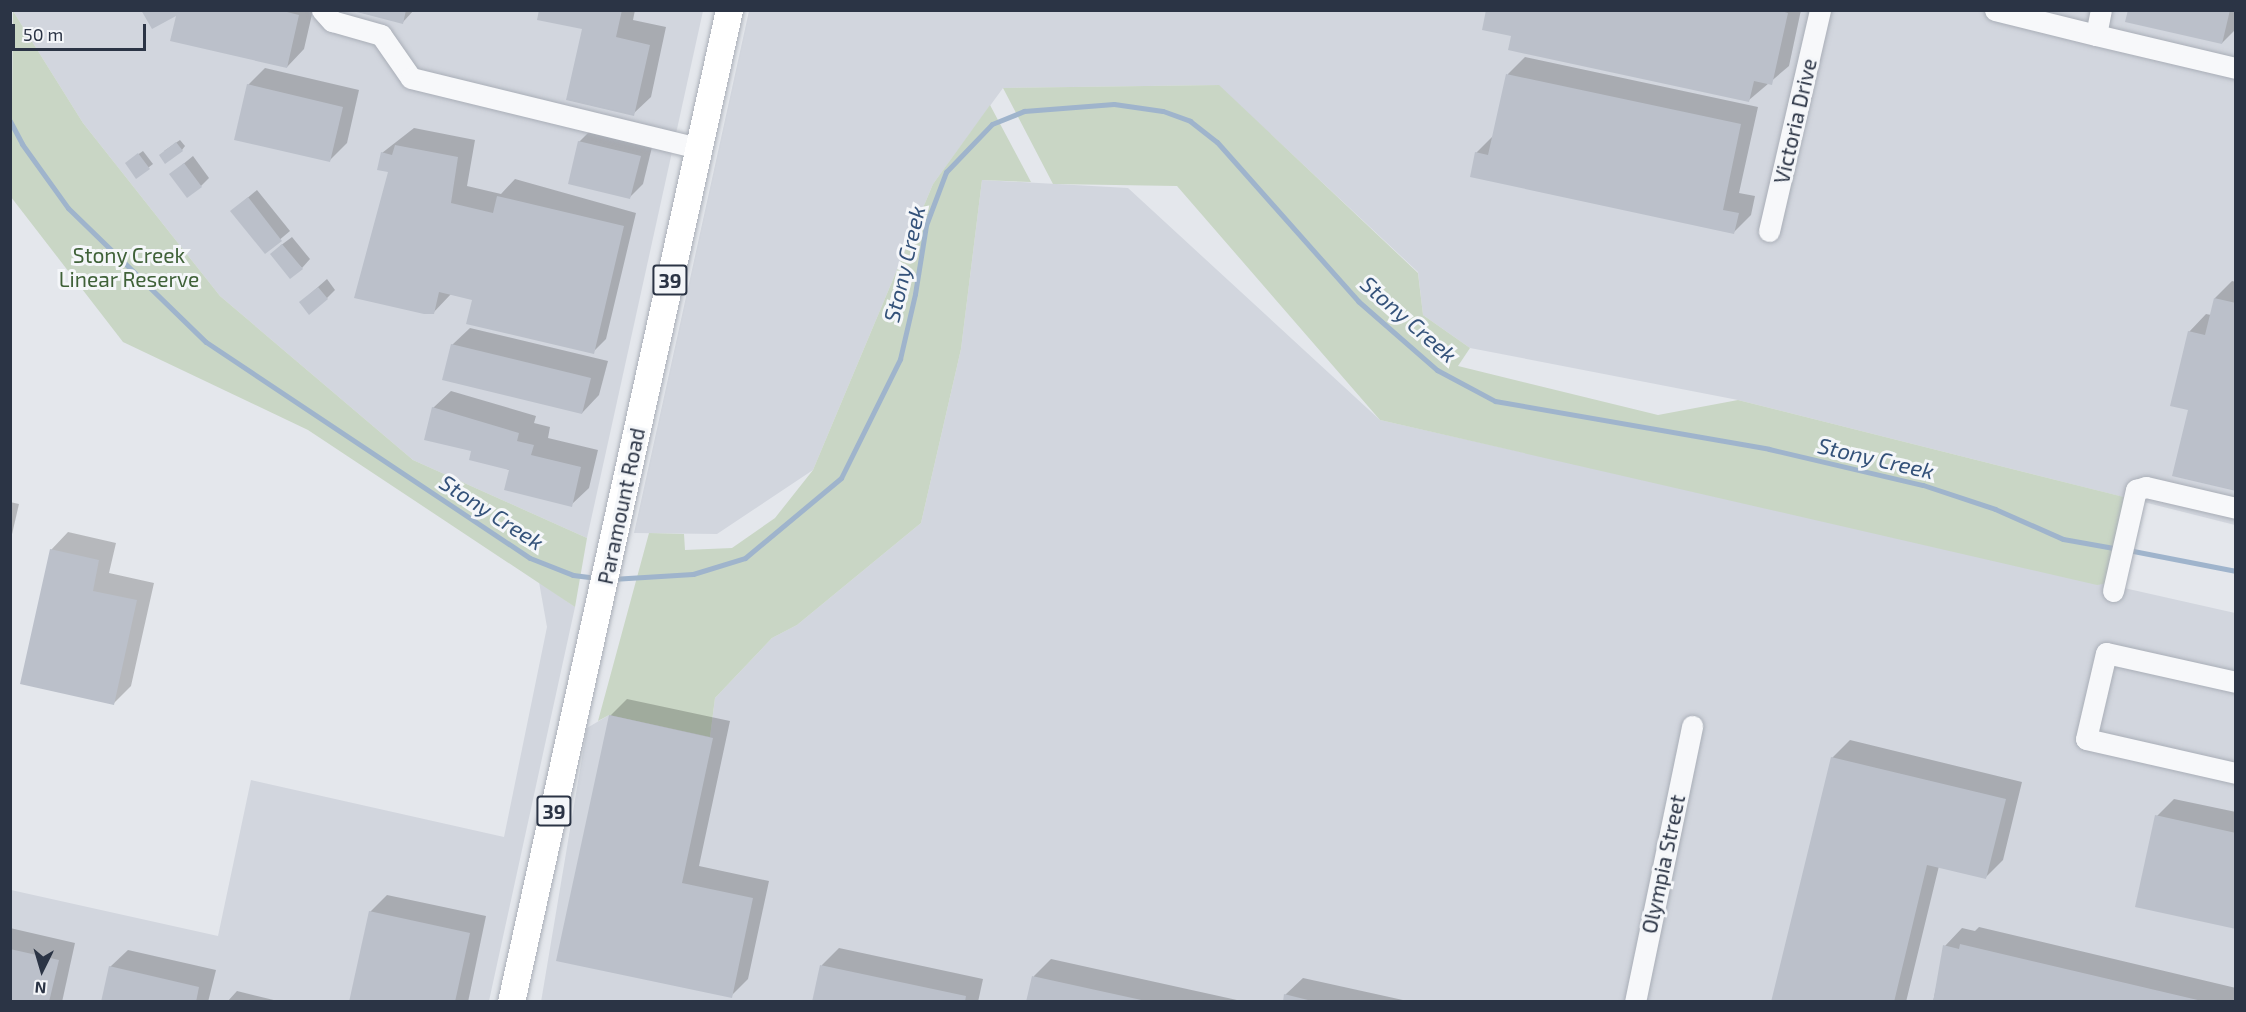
<!DOCTYPE html>
<html>
<head>
<meta charset="utf-8">
<style>
	body { margin:0 }
	#map { position:relative; width:2246px; height:1012px; overflow:hidden; background:#e4e7ec; font-family:"Exo 2",sans-serif }
	div>[style] { position:absolute }
	.built>* { inset:0; background:#d2d6de }
	.green>* { inset:0; background:#c9d6c5 }
	.shadow>* { inset:0; background:#0003 }
	.stream>* { height:5px; margin:-2.5px; padding:0 2.5px; transform-origin:2.5px; border-radius:2.5px; background:#9fb4cc }
	.building>* { inset:0; background:#bbc0ca }
	.roads { filter:drop-shadow(0 0 2px #a9aeb7) drop-shadow(0 0 2px #a9aeb7) }
	.minor>* { height:21px; margin:-10.5px; padding:0 10.5px; transform-origin:10.5px; border-radius:10.5px; background:#f7f8fa }
	.major>* { height:27px; margin:-13.5px; padding:0 13.5px; transform-origin:13.5px; border-radius:13.5px; background:#fff }
	span { translate:-50% -50%; white-space:nowrap; text-align:center; line-height:1.15; -webkit-text-stroke:6px #f4f6f9; paint-order:stroke }
	.shield-label span { padding:2px 4px; background:#f4f6f9; border:2px solid; border-radius:4px; -webkit-text-stroke-width:0 }
	.shield-label { font-size:20px; color:#2b3445; font-weight:700 }
	.street-label { font-size:21px; color:#2b3445 }
	.park-label { font-size:21px; color:#3f6138 }
	.water-label { font-size:22px; color:#34527a; font-style:italic }
	.frame { position:absolute; inset:0; border:12px solid #2b3445; pointer-events:none }
	.north { position:absolute; left:12px; top:940px; width:60px; height:60px; -webkit-text-stroke:4px #f4f6f9; paint-order:stroke; rotate:185deg; font-size:16px; font-weight:700; line-height:24px; text-align:center; color:#2b3445 }
	.north::after { content:''; display:block; margin:auto; width:21px; height:27px; background:#2b3445; clip-path:polygon(50% 0,100% 100%,50% 72%,0 100%) }
	.scale { position:absolute; left:12px; top:24px; width:134px; height:27px; box-sizing:border-box; border:3px solid #2b3445; border-top:0; padding-left:8px; font-size:18px; line-height:21px; white-space:nowrap; color:#2b3445; -webkit-text-stroke:4px #f4f6f9; paint-order:stroke }
</style>
</head>
<body>
<div id="map">
	<div class="built">
		<div style="clip-path:polygon(13px 11px,703px 11px,587px 538px,413px 460px,220px 296px,83px 123px)"></div>
		<div style="clip-path:polygon(749px 11px,2235px 11px,2235px 525px,1738px 400px,1470px 348px,1423px 315px,1418px 272px,1218px 85px,1003px 88px,933px 184px,813px 470px,717px 534px,634px 533px)"></div>
		<div style="clip-path:polygon(982px 180px,1128px 188px,1380px 420px,2235px 613px,2235px 1001px,541px 1002px,587px 728px,609px 715px,710px 737px,715px 698px,772px 638px,797px 625px,921px 523px,961px 349px)"></div>
		<div style="clip-path:polygon(539px 582px,575px 607px,489px 1001px,11px 1002px,11px 890px,218px 936px,251px 780px,504px 837px,547px 627px)"></div>
	</div>
	<div class="green">
		<div style="clip-path:polygon(13px 11px,83px 123px,220px 296px,413px 460px,587px 538px,575px 607px,308px 430px,123px 342px,11px 197px)"></div>
		<div style="clip-path:polygon(1219px 85px,1418px 273px,1423px 315px,1470px 348px,1458px 366px,1658px 415px,1738px 400px,2124px 497px,2115px 582px,2097px 585px,1380px 420px,1177px 186px,1053px 184px,1003px 88px)"></div>
		<div style="clip-path:polygon(990px 105px,1031px 182px,982px 180px,961px 349px,921px 523px,797px 625px,772px 638px,715px 698px,710px 737px,609px 715px,598px 721px,649px 533px,684px 534px,685px 550px,732px 548px,775px 518px,813px 470px,933px 184px)"></div>
	</div>
	<div class="shadow">
		<div style="clip-path:polygon(143px 10px,313px 10px,304px 49px,287px 67px,178px 13px)"></div>
		<div style="clip-path:polygon(351px 10px,414px 10px,403px 22px)"></div>
		<div style="clip-path:polygon(541px 10px,635px 10px,633px 20px,666px 27px,651px 97px,633px 114px,583px 28px)"></div>
		<div style="clip-path:polygon(1488px 10px,1801px 10px,1789px 66px,1749px 100px,1513px 35px)"></div>
		<div style="clip-path:polygon(2129px 10px,2236px 10px,2236px 29px,2222px 43px)"></div>
		<div style="clip-path:polygon(1525px 57px,1758px 107px,1739px 193px,1755px 196px,1751px 215px,1734px 232px,1476px 153px,1494px 135px,1508px 74px)"></div>
		<div style="clip-path:polygon(265px 68px,359px 90px,347px 143px,329px 161px,248px 85px)"></div>
		<div style="clip-path:polygon(414px 128px,475px 140px,467px 186px,501px 194px,515px 179px,636px 213px,606px 339px,593px 352px,474px 299px,451px 294px,433px 313px,382px 153px)"></div>
		<div style="clip-path:polygon(592px 129px,653px 143px,643px 184px,630px 197px,579px 142px)"></div>
		<div style="clip-path:polygon(180px 140px,185px 146px,182px 150px,164px 151px)"></div>
		<div style="clip-path:polygon(143px 151px,153px 164px,136px 177px,130px 160px)"></div>
		<div style="clip-path:polygon(193px 156px,209px 178px,201px 186px,171px 174px)"></div>
		<div style="clip-path:polygon(257px 190px,290px 231px,265px 252px,232px 211px)"></div>
		<div style="clip-path:polygon(292px 237px,310px 259px,302px 268px,280px 246px)"></div>
		<div style="clip-path:polygon(327px 279px,335px 290px,327px 298px,301px 302px)"></div>
		<div style="clip-path:polygon(2232px 281px,2236px 282px,2236px 489px,2189px 409px,2189px 332px,2206px 314px,2211px 315px,2215px 298px)"></div>
		<div style="clip-path:polygon(470px 328px,608px 361px,599px 395px,582px 413px,452px 345px)"></div>
		<div style="clip-path:polygon(451px 391px,536px 416px,534px 423px,550px 427px,548px 438px,598px 450px,589px 488px,571px 505px,473px 450px,433px 408px)"></div>
		<div style="clip-path:polygon(10px 502px,19px 504px,10px 543px)"></div>
		<div style="clip-path:polygon(68px 532px,116px 543px,109px 573px,154px 583px,131px 686px,114px 703px,51px 550px)"></div>
		<div style="clip-path:polygon(627px 699px,730px 721px,699px 866px,769px 881px,748px 979px,731px 996px,558px 959px,610px 716px)"></div>
		<div style="clip-path:polygon(1850px 740px,2022px 782px,2003px 860px,1986px 877px,1939px 866px,1906px 1002px,1773px 1002px,1832px 758px)"></div>
		<div style="clip-path:polygon(2174px 799px,2236px 812px,2236px 927px,2157px 816px)"></div>
		<div style="clip-path:polygon(387px 895px,486px 916px,468px 1002px,350px 1002px,370px 912px)"></div>
		<div style="clip-path:polygon(1979px 927px,2236px 988px,2236px 1002px,1933px 1002px,1945px 946px,1962px 928px,1975px 931px)"></div>
		<div style="clip-path:polygon(10px 928px,75px 943px,62px 1002px,10px 1002px)"></div>
		<div style="clip-path:polygon(839px 948px,983px 979px,978px 1002px,814px 1002px,822px 965px)"></div>
		<div style="clip-path:polygon(128px 950px,216px 970px,208px 1002px,103px 1002px,110px 967px)"></div>
		<div style="clip-path:polygon(1051px 959px,1246px 1002px,1028px 1002px,1034px 976px)"></div>
		<div style="clip-path:polygon(1303px 978px,1412px 1002px,1284px 1002px,1285px 995px)"></div>
		<div style="clip-path:polygon(237px 991px,282px 1002px,227px 1002px)"></div>
	</div>
	<div class="stream">
		<div style="left:10px;top:121px;width:26px;rotate:62deg"></div>
		<div style="left:22px;top:144px;width:79px;rotate:54.3deg"></div>
		<div style="left:68px;top:208px;width:192px;rotate:44.2deg"></div>
		<div style="left:206px;top:342px;width:389px;rotate:33.7deg"></div>
		<div style="left:530px;top:558px;width:46px;rotate:21.6deg"></div>
		<div style="left:573px;top:575px;width:24px;rotate:7deg"></div>
		<div style="left:2128px;top:550px;width:110px;rotate:11deg"></div>
		<div style="left:612px;top:579px;width:81px;rotate:-3.5deg"></div>
		<div style="left:693px;top:574px;width:54px;rotate:-17.1deg"></div>
		<div style="left:745px;top:558px;width:125px;rotate:-39.8deg"></div>
		<div style="left:841px;top:478px;width:133px;rotate:-63.6deg"></div>
		<div style="left:900px;top:359px;width:67px;rotate:-77deg"></div>
		<div style="left:915px;top:294px;width:70px;rotate:-80.9deg"></div>
		<div style="left:926px;top:225px;width:57px;rotate:-69.3deg"></div>
		<div style="left:946px;top:172px;width:66px;rotate:-46.2deg"></div>
		<div style="left:992px;top:124px;width:35px;rotate:-22deg"></div>
		<div style="left:1024px;top:111px;width:90px;rotate:-4.4deg"></div>
		<div style="left:1114px;top:104px;width:49px;rotate:8.1deg"></div>
		<div style="left:1163px;top:111px;width:29px;rotate:20deg"></div>
		<div style="left:1190px;top:121px;width:34px;rotate:38deg"></div>
		<div style="left:1217px;top:142px;width:213px;rotate:48.4deg"></div>
		<div style="left:1358px;top:301px;width:105px;rotate:41.1deg"></div>
		<div style="left:1437px;top:370px;width:66px;rotate:28.1deg"></div>
		<div style="left:1495px;top:401px;width:278px;rotate:9.9deg"></div>
		<div style="left:1769px;top:449px;width:158px;rotate:13.2deg"></div>
		<div style="left:1923px;top:485px;width:76px;rotate:18.4deg"></div>
		<div style="left:1995px;top:509px;width:74px;rotate:23.8deg"></div>
		<div style="left:2063px;top:539px;width:57px;rotate:10.1deg"></div>
	</div>
	<div class="building">
		<div style="clip-path:polygon(141px 10px,279px 10px,299px 15px,287px 68px,170px 41px,176px 16px,152px 29px)"></div>
		<div style="clip-path:polygon(349px 10px,406px 10px,403px 24px)"></div>
		<div style="clip-path:polygon(539px 10px,622px 10px,616px 37px,650px 45px,634px 116px,566px 100px,582px 29px,537px 20px)"></div>
		<div style="clip-path:polygon(1486px 10px,1778px 10px,1788px 13px,1772px 85px,1754px 81px,1749px 102px,1508px 50px,1511px 36px,1482px 30px)"></div>
		<div style="clip-path:polygon(2128px 10px,2230px 10px,2222px 44px,2125px 22px)"></div>
		<div style="clip-path:polygon(1506px 74px,1741px 124px,1723px 210px,1739px 213px,1734px 234px,1470px 177px,1475px 152px,1488px 155px)"></div>
		<div style="clip-path:polygon(247px 84px,343px 107px,330px 162px,234px 140px)"></div>
		<div style="clip-path:polygon(578px 141px,641px 156px,630px 199px,568px 184px)"></div>
		<div style="clip-path:polygon(176px 142px,183px 151px,165px 164px,159px 155px)"></div>
		<div style="clip-path:polygon(395px 145px,458px 157px,451px 203px,493px 213px,497px 196px,624px 226px,594px 354px,466px 324px,472px 300px,439px 292px,434px 314px,424px 314px,354px 298px,388px 172px,377px 170px,381px 152px,392px 155px)"></div>
		<div style="clip-path:polygon(138px 153px,150px 169px,136px 179px,125px 163px)"></div>
		<div style="clip-path:polygon(184px 163px,202px 187px,187px 198px,169px 174px)"></div>
		<div style="clip-path:polygon(248px 197px,282px 241px,265px 254px,230px 211px)"></div>
		<div style="clip-path:polygon(282px 244px,303px 269px,290px 279px,270px 254px)"></div>
		<div style="clip-path:polygon(318px 287px,328px 299px,309px 315px,299px 302px)"></div>
		<div style="clip-path:polygon(2214px 298px,2236px 303px,2236px 491px,2172px 476px,2188px 410px,2170px 406px,2188px 331px,2205px 335px)"></div>
		<div style="clip-path:polygon(451px 344px,591px 378px,582px 414px,442px 380px)"></div>
		<div style="clip-path:polygon(432px 407px,519px 433px,517px 441px,534px 445px,531px 455px,581px 467px,572px 507px,504px 490px,509px 470px,469px 460px,471px 451px,424px 440px)"></div>
		<div style="clip-path:polygon(50px 549px,99px 560px,93px 591px,137px 600px,114px 705px,20px 684px)"></div>
		<div style="clip-path:polygon(609px 715px,713px 738px,682px 883px,753px 898px,732px 998px,556px 961px)"></div>
		<div style="clip-path:polygon(1831px 757px,2006px 799px,1986px 879px,1927px 865px,1894px 1002px,1771px 1002px)"></div>
		<div style="clip-path:polygon(2155px 815px,2236px 833px,2236px 929px,2135px 907px)"></div>
		<div style="clip-path:polygon(369px 911px,470px 933px,455px 1002px,349px 1002px)"></div>
		<div style="clip-path:polygon(1960px 944px,2202px 1001px,2201px 1002px,1933px 1002px,1943px 945px,1959px 949px)"></div>
		<div style="clip-path:polygon(10px 949px,59px 960px,49px 1002px,10px 1002px)"></div>
		<div style="clip-path:polygon(820px 965px,966px 996px,965px 1002px,812px 1002px)"></div>
		<div style="clip-path:polygon(109px 966px,199px 987px,196px 1002px,101px 1002px)"></div>
		<div style="clip-path:polygon(1032px 976px,1146px 1001px,1146px 1002px,1026px 1002px)"></div>
		<div style="clip-path:polygon(1284px 994px,1312px 1001px,1312px 1002px,1283px 1002px)"></div>
	</div>
	<div class="roads">
		<div class="minor">
			<div style="left:322px;top:10px;width:15px;rotate:48deg"></div>
			<div style="left:332px;top:21px;width:51px;rotate:15.9deg"></div>
			<div style="left:381px;top:35px;width:52px;rotate:55.1deg"></div>
			<div style="left:411px;top:78px;width:296px;rotate:13.7deg"></div>
			<div style="left:1995px;top:10px;width:104px;rotate:13.9deg"></div>
			<div style="left:2096px;top:35px;width:25px;rotate:-79deg"></div>
			<div style="left:2096px;top:35px;width:144px;rotate:13.3deg"></div>
			<div style="left:1769px;top:231px;width:227px;rotate:-77deg"></div>
			<div style="left:2113px;top:591px;width:104px;rotate:-77.2deg"></div>
			<div style="left:2136px;top:490px;width:10px;rotate:-17deg"></div>
			<div style="left:2146px;top:487px;width:92px;rotate:13.1deg"></div>
			<div style="left:2236px;top:682px;width:133px;rotate:-167.4deg"></div>
			<div style="left:2106px;top:653px;width:88px;rotate:103.1deg"></div>
			<div style="left:2086px;top:739px;width:154px;rotate:12.8deg"></div>
			<div style="left:1635px;top:1002px;width:282px;rotate:-78.3deg"></div>
		</div>
		<div class="major">
			<div style="left:511px;top:1002px;width:1016px;rotate:-77.61deg"></div>
		</div>
	</div>
	<div class="shield-label">
		<span style="left:670px;top:280px">39</span>
		<span style="left:554px;top:811px">39</span>
	</div>
	<div class="street-label">
		<span style="left:1795px;top:121px;rotate:-77deg">Victoria Drive</span>
		<span style="left:621px;top:506px;rotate:-78deg">Paramount Road</span>
		<span style="left:1663px;top:864px;rotate:-78deg">Olympia Street</span>
	</div>
	<div class="park-label">
		<span style="left:129px;top:267px">Stony Creek<br>Linear Reserve</span>
	</div>
	<div class="water-label">
		<span style="left:904px;top:264px;rotate:-77deg">Stony Creek</span>
		<span style="left:1409px;top:319px;rotate:41deg">Stony Creek</span>
		<span style="left:1876px;top:458px;rotate:13deg">Stony Creek</span>
		<span style="left:492px;top:512px;rotate:33deg">Stony Creek</span>
	</div>
	<div class="frame"></div>
	<div class="north">N</div>
	<div class="scale">50 m</div>
</div>
</body>
</html>
